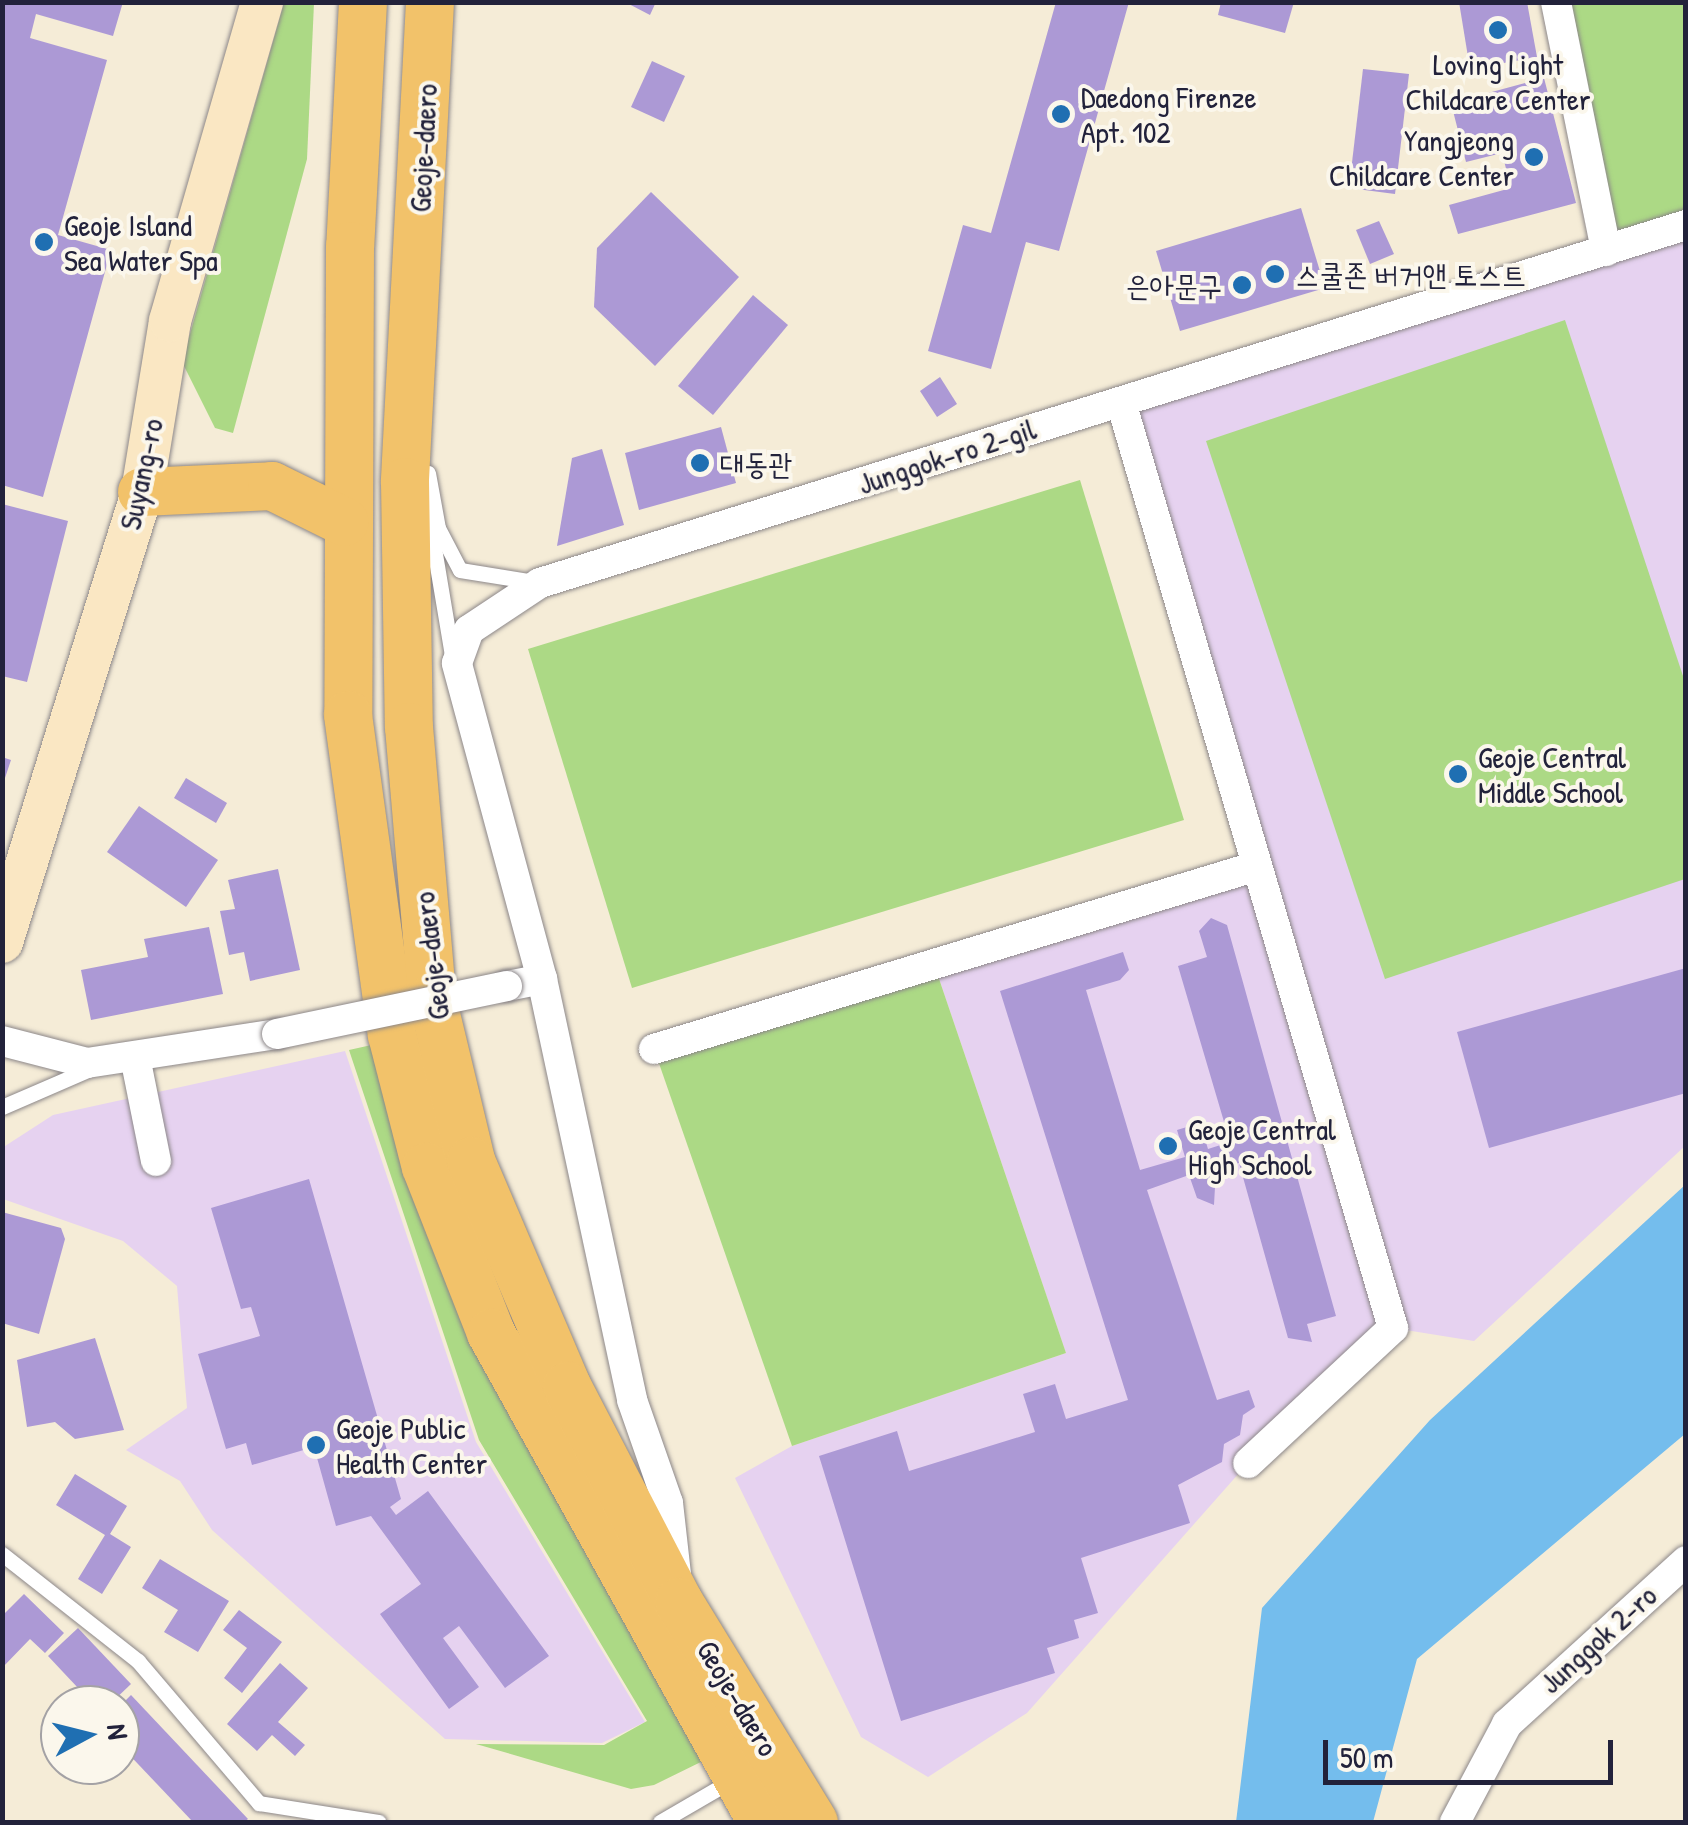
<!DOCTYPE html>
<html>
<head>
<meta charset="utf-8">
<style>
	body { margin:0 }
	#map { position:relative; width:1688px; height:1825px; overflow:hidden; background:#f5ecd7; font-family:"Patrick Hand","Poor Story",sans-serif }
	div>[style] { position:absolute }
	.built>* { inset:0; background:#e6d2f0 }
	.green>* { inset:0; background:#acd985 }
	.water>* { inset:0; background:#74bded }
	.building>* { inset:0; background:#ac99d5 }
	.roads { filter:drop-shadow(0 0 2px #8c8789) drop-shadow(0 0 2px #8c8789) }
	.lane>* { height:15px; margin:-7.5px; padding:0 7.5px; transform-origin:7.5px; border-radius:7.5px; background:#fff }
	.street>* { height:30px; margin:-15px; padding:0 15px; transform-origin:15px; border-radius:15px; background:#fff }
	.secondary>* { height:42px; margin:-21px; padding:0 21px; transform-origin:21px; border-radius:21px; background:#fae7c3 }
	.primary>* { height:48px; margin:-24px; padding:0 24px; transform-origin:24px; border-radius:24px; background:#f2c26a }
	.bridges { filter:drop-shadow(0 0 2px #8c8789) drop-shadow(0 0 2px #8c8789) }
	.street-bridge>* { height:30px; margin:-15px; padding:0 15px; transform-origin:15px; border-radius:15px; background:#fff }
	.dots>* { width:28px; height:28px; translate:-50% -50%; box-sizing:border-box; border:5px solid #fbf7ec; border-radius:50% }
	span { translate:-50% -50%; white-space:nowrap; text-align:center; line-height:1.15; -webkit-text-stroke:8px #fbf7ec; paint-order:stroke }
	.poi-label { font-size:30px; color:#22223b }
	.left { translate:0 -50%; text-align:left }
	.right { translate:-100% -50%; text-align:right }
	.street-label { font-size:30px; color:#22223b }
	.frame { position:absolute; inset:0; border:5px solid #22223b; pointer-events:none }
	.north { position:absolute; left:40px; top:1685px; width:100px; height:100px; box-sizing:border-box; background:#fbf7ec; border:2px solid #a4a2a5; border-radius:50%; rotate:83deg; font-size:28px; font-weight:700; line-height:40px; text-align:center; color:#22223b }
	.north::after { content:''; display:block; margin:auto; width:35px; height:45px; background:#1f6fb2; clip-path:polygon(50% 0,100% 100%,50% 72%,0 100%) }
	.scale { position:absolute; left:1323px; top:1740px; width:290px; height:45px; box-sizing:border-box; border:5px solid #22223b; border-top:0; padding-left:12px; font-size:30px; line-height:35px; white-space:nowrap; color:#22223b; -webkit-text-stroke:8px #fbf7ec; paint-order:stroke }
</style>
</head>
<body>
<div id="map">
	<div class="built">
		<div style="clip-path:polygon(1685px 225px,1685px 1146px,1474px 1341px,1393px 1328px,1248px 1463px,1027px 1713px,928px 1777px,861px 1737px,735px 1478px,792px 1446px,1066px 1353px,934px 964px,1257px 865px,1121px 402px)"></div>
		<div style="clip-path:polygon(345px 1051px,476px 1442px,645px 1722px,602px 1743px,445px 1739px,212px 1530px,180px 1481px,126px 1450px,187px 1408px,177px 1286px,123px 1241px,3px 1199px,2px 1148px,53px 1115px)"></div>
	</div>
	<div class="green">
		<div style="clip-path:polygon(284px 3px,314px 3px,307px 159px,233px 433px,215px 428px,182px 362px)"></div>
		<div style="clip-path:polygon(1556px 3px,1685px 3px,1685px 225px,1606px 251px)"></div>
		<div style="clip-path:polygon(1565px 320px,1685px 682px,1685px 879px,1385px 979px,1206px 441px)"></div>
		<div style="clip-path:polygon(1080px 480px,1184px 820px,632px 988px,528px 649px)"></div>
		<div style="clip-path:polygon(934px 964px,1066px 1353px,792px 1446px,654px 1049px)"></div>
		<div style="clip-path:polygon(385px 1042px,709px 1758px,654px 1785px,631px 1789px,476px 1744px,604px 1745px,647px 1721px,479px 1440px,349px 1050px)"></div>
	</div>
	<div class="water">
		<div style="clip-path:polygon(1685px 1185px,1685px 1434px,1417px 1659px,1373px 1822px,1236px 1822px,1262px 1608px,1430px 1420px)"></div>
	</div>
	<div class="building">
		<div style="clip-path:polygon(2px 2px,123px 2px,113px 36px,36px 14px,30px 38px,107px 60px,58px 235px,111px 250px,43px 497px,2px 485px)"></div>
		<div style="clip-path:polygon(625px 2px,656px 2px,650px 15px)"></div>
		<div style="clip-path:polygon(1056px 2px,1129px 2px,1059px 251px,1026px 242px,991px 369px,928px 351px,963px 225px,991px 233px)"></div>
		<div style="clip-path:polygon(1221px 2px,1294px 2px,1285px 33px,1218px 15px)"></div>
		<div style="clip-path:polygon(1459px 2px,1527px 2px,1537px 57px,1470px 69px)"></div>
		<div style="clip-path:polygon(652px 61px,685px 76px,664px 122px,631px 107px)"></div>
		<div style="clip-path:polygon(1363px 69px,1409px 74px,1395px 194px,1349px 188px)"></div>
		<div style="clip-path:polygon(1544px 78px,1576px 203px,1458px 234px,1449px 205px,1511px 188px,1502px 153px,1466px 162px,1451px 103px)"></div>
		<div style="clip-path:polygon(651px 192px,739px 277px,655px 366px,594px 307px,597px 248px)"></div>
		<div style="clip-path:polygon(1301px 208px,1325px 288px,1180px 331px,1156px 251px)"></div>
		<div style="clip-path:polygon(1379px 221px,1394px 254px,1370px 264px,1356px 230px)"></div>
		<div style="clip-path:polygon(753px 295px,788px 325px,713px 415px,678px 386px)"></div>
		<div style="clip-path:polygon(940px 377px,957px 404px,937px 417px,920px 391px)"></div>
		<div style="clip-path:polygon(721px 427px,736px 483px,639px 510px,625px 453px)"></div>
		<div style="clip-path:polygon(602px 449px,624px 525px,557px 546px,572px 458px)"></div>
		<div style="clip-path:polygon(2px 504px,68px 521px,27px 682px,2px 676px)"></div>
		<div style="clip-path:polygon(2px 757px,11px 760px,3px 784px,2px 784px)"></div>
		<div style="clip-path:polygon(186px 778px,227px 803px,216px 823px,174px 798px)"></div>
		<div style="clip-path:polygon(139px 806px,218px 860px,186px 907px,107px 852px)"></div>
		<div style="clip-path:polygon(278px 869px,300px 970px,250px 981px,244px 952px,229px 955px,220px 911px,235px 909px,228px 880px)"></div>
		<div style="clip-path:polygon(1211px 918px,1227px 925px,1336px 1316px,1307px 1324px,1312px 1342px,1288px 1338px,1239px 1163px,1216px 1169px,1214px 1205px,1197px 1198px,1189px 1175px,1147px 1190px,1217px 1400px,1249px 1390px,1255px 1407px,1243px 1415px,1240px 1435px,1224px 1444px,1222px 1462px,1178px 1485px,1190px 1523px,1081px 1558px,1098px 1613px,1074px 1620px,1079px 1638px,1047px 1648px,1055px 1673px,901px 1721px,819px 1456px,897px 1431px,909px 1471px,1035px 1432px,1023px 1394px,1055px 1384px,1066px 1419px,1128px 1400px,1000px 991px,1123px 952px,1129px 970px,1120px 980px,1086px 990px,1140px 1170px,1185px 1157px,1177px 1130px,1200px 1123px,1208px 1149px,1230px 1142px,1178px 966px,1207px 957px,1199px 931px)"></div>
		<div style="clip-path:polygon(209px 927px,223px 994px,91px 1020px,81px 970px,148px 957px,144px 939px)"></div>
		<div style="clip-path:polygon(1686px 968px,1686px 1093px,1489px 1148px,1457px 1032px)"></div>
		<div style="clip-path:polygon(309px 1179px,401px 1499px,390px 1507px,396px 1515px,428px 1491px,549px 1656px,505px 1688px,459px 1626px,443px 1638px,479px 1687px,449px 1709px,380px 1614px,421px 1584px,371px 1516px,336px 1526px,314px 1447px,252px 1465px,246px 1443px,226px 1449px,198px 1354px,260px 1336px,251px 1307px,241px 1309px,211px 1208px)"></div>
		<div style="clip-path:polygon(2px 1212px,61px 1228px,65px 1239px,39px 1334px,2px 1323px)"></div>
		<div style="clip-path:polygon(95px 1338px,124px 1430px,75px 1439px,55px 1422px,27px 1427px,17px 1360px)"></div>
		<div style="clip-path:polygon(75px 1474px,127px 1506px,110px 1534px,131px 1547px,102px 1594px,78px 1579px,105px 1535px,56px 1505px)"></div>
		<div style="clip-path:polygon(160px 1559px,229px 1601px,198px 1652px,164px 1632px,178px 1610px,142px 1588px)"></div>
		<div style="clip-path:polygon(24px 1594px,64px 1633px,45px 1653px,30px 1639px,2px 1668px,2px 1616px)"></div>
		<div style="clip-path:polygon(239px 1610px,282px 1642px,242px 1693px,224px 1678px,247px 1648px,223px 1630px)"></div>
		<div style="clip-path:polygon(78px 1628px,131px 1684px,109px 1705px,94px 1705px,48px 1656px)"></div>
		<div style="clip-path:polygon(280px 1663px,308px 1688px,278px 1722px,305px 1745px,295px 1756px,272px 1735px,257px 1751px,227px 1724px)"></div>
		<div style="clip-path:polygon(131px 1695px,248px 1819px,244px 1822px,193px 1822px,120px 1745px,120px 1706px)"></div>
	</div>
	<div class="roads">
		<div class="lane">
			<div style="left:428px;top:473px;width:56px;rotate:79.7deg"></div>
			<div style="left:438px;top:528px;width:47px;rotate:62.4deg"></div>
			<div style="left:460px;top:570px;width:81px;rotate:9.2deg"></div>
			<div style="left:429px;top:518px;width:146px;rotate:80.5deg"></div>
			<div style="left:2px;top:1107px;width:96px;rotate:-23.4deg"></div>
			<div style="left:2px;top:1554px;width:173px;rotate:38.2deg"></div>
			<div style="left:138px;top:1661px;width:187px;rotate:49.6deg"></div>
			<div style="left:259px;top:1803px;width:121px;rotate:9deg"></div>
			<div style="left:660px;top:1822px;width:86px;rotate:-30.2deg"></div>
		</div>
		<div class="street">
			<div style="left:1556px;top:2px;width:254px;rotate:78.6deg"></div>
			<div style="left:1121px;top:402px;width:965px;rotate:73.63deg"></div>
			<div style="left:1393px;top:1328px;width:198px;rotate:137deg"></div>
			<div style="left:542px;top:979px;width:431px;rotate:77.9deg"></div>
			<div style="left:632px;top:1400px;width:109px;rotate:70.7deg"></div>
			<div style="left:668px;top:1503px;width:71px;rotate:83.6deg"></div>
			<div style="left:507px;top:986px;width:36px;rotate:-11deg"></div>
			<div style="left:542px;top:979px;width:327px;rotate:-105.1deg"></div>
			<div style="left:457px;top:663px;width:35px;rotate:-70deg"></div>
			<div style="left:469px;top:630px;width:85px;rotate:-33.5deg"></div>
			<div style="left:540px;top:583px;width:1201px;rotate:-17.35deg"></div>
			<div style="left:2px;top:1041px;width:88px;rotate:14.5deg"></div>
			<div style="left:87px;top:1063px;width:192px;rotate:-8.7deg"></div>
			<div style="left:654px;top:1049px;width:630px;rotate:-16.88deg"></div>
			<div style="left:135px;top:1057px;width:106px;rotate:78.6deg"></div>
			<div style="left:1455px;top:1822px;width:111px;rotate:-62deg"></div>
			<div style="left:1507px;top:1724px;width:242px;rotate:-42.3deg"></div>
		</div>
		<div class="secondary">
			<div style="left:2px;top:942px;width:471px;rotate:-72.7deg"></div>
			<div style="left:142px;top:492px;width:173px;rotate:-80.7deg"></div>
			<div style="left:170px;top:321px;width:332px;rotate:-73.9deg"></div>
		</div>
		<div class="primary">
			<div style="left:363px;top:2px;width:244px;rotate:93deg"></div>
			<div style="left:350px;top:246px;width:469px;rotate:90.2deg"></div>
			<div style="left:348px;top:715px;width:323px;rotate:82.2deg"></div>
			<div style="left:392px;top:1035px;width:136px;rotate:75.6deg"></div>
			<div style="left:426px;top:1167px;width:178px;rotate:68.6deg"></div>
			<div style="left:491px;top:1333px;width:559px;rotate:61.01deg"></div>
			<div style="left:430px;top:2px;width:481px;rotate:93deg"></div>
			<div style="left:405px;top:482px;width:245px;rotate:89.1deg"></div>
			<div style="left:409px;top:727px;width:272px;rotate:85.1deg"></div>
			<div style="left:432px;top:998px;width:168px;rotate:76.5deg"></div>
			<div style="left:471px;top:1161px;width:245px;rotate:66.9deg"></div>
			<div style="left:567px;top:1386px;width:243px;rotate:62.6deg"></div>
			<div style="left:679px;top:1602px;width:258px;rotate:58.5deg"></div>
			<div style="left:142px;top:492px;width:130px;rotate:-2.6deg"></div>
			<div style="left:272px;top:486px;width:81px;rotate:26.3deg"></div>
		</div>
	</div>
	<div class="bridges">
		<div class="street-bridge">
			<div style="left:277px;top:1034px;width:235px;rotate:-11.8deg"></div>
		</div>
	</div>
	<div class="dots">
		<div style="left:1498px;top:30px;background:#1f6fb2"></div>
		<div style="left:1061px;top:114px;background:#1f6fb2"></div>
		<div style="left:1534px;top:157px;background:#1f6fb2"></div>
		<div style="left:44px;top:242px;background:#1f6fb2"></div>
		<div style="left:1275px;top:274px;background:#1f6fb2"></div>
		<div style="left:1242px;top:285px;background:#1f6fb2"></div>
		<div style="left:700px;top:463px;background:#1f6fb2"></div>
		<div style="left:1458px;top:774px;background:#1f6fb2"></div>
		<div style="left:1168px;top:1146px;background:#1f6fb2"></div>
		<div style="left:316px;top:1445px;background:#1f6fb2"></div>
	</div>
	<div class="poi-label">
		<span style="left:1498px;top:81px">Loving Light<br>Childcare Center</span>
		<span class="left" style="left:1081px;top:114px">Daedong Firenze<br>Apt. 102</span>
		<span class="right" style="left:1514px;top:157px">Yangjeong<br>Childcare Center</span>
		<span class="left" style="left:64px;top:242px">Geoje Island<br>Sea Water Spa</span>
		<span class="left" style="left:1295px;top:274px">스쿨존 버거앤 토스트</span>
		<span class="right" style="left:1222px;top:285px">은아문구</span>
		<span class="left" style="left:720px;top:463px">대동관</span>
		<span class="left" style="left:1478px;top:774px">Geoje Central<br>Middle School</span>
		<span class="left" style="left:1188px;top:1146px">Geoje Central<br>High School</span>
		<span class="left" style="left:336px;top:1445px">Geoje Public<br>Health Center</span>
	</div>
	<div class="street-label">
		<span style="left:423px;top:148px;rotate:-87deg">Geoje-daero</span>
		<span style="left:947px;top:456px;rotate:-18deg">Junggok-ro 2-gil</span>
		<span style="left:141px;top:474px;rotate:-78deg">Suyang-ro</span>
		<span style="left:431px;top:956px;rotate:-97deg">Geoje-daero</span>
		<span style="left:1598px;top:1639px;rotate:-42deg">Junggok 2-ro</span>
		<span style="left:738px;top:1698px;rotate:59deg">Geoje-daero</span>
	</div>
	<div class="frame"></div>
	<div class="north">N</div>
	<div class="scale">50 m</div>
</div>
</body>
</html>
